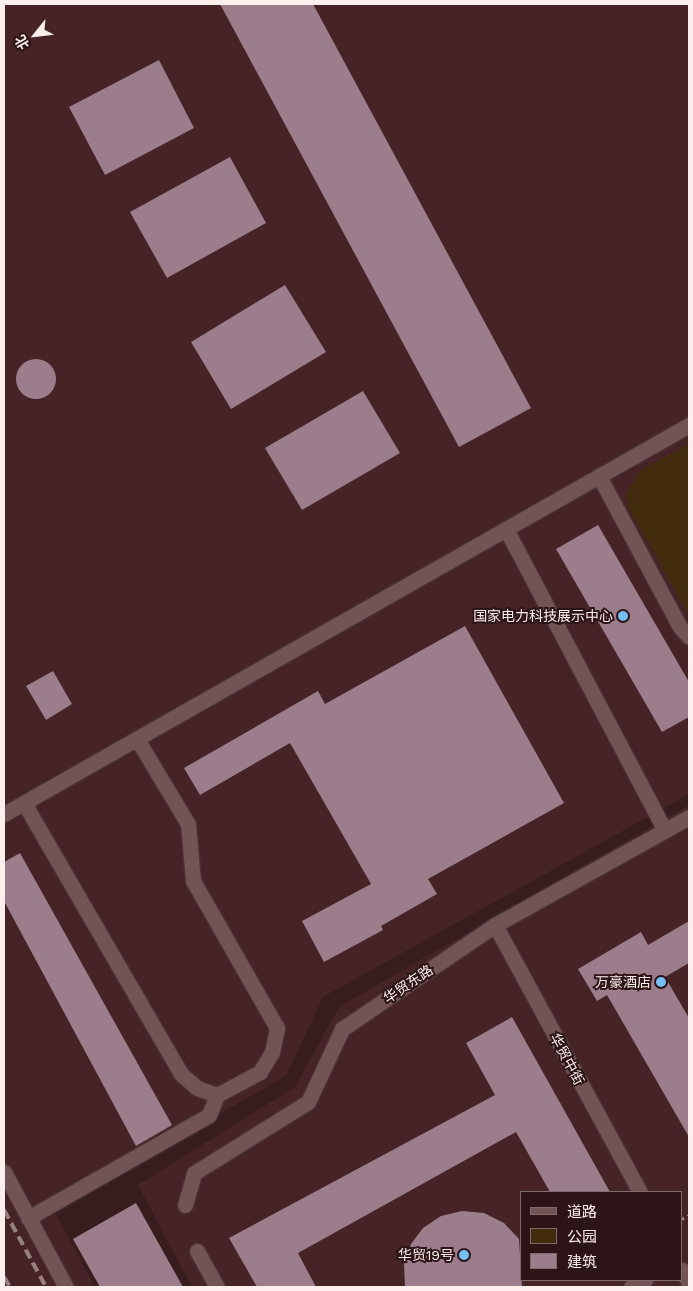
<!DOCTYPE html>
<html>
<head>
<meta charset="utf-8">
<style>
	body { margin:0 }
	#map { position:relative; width:693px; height:1291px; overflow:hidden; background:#381d1f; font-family:"Work Sans","Noto Sans SC",sans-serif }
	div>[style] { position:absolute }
	.built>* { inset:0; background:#452326 }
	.green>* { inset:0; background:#432c0e }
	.building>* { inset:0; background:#9b7d8b }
	.round { border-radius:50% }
	.path>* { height:3px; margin-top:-1.5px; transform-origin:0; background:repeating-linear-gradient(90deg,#9e898a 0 2.5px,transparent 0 6.5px) }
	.roads { filter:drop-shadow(0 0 1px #4f3a3c) drop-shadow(0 0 1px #4f3a3c) }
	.minor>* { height:15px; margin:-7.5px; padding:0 7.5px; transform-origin:7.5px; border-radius:7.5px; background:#735455 }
	.rail>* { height:4px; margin-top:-2px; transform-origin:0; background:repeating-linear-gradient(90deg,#968182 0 10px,transparent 0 15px) }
	.dots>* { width:14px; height:14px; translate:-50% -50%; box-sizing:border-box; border:2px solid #2d1416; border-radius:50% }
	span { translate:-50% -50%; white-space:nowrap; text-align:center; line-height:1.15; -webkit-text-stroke:4px #2d1416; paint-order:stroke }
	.poi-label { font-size:14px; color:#feefef }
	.right { translate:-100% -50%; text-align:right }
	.street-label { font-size:14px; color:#feefef }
	.frame { position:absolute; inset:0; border:5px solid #feefef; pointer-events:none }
	.legend { position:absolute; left:520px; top:1191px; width:162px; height:90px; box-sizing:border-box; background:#2d1416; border:1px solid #816c6d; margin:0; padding:6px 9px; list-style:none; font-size:15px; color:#feefef }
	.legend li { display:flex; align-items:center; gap:10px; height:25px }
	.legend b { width:25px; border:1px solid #816c6d }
	.north { position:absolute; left:10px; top:10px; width:50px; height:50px; -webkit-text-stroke:4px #2d1416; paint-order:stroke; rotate:241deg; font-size:14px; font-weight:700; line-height:20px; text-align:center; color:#feefef }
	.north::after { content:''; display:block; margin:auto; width:18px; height:22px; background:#feefef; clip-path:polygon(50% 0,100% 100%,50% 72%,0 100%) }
</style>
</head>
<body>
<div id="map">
	<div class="built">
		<div style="clip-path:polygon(4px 4px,689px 4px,689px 794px,323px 997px,286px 1076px,53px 1209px,95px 1287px,4px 1287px)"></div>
		<div style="clip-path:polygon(evenodd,689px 805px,689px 1287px,192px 1287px,138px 1185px,295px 1087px,339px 1007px,689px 805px,522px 1192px,682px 1192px,682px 1280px,522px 1280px,522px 1192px)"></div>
	</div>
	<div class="green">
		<div style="clip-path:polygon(689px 444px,689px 615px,629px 508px,626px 494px,641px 470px)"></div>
	</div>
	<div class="building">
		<div style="clip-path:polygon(220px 4px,313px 4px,531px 408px,459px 447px)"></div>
		<div style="clip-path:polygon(159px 60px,194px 128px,105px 175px,69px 107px)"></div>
		<div style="clip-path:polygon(230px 157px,266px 223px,167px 278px,130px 212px)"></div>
		<div style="clip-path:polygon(285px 285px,326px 352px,231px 409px,191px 342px)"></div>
		<div class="round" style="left:16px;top:359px;width:40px;height:40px"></div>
		<div style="clip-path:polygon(363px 391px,400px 453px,302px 510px,265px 448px)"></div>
		<div style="clip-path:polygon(598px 525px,689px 682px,689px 717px,662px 732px,556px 549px)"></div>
		<div style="clip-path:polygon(465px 626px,564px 803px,428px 879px,437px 894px,381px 926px,383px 930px,324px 962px,302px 921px,371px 884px,290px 743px,200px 795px,184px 768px,318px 691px,325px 704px)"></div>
		<div style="clip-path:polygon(53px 671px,72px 704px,46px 720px,26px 686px)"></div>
		<div style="clip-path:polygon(20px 853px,172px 1125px,136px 1146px,4px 901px,4px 862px)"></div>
		<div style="clip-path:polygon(689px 921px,689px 963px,665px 977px,689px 1018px,689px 1137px,607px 995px,597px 1001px,578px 969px,641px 932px,648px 945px)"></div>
		<div style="clip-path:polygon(512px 1017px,610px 1192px,550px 1192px,516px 1132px,298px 1253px,316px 1287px,257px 1287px,229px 1238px,495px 1095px,466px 1043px)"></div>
		<div style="clip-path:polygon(136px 1203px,183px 1287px,100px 1287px,73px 1239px)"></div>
		<div style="clip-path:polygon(462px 1211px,484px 1213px,504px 1223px,519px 1239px,522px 1287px,405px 1287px,404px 1264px,411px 1244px,423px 1228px,441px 1216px)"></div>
	</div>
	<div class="path">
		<div style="left:682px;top:1219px;width:8px;rotate:-30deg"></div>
	</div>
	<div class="roads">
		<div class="minor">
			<div style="left:599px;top:476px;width:171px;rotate:61.8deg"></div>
			<div style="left:680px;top:627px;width:13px;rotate:48deg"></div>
			<div style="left:506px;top:529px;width:340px;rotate:62.2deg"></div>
			<div style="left:24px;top:803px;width:313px;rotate:59.9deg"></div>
			<div style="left:181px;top:1074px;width:21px;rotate:41deg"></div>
			<div style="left:197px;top:1088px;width:21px;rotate:19deg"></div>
			<div style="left:217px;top:1095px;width:49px;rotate:-28.1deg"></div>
			<div style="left:260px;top:1072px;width:23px;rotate:-59deg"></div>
			<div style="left:272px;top:1052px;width:25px;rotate:-78deg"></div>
			<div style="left:277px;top:1028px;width:169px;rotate:-119.7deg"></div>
			<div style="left:193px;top:881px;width:57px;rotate:-95deg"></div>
			<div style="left:188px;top:824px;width:99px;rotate:-121deg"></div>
			<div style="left:4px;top:814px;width:788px;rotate:-29.59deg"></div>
			<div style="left:495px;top:925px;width:304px;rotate:61.5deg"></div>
			<div style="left:4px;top:1172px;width:131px;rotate:61.7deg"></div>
			<div style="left:185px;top:1205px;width:33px;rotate:-74deg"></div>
			<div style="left:194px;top:1173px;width:134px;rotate:-31.9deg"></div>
			<div style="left:308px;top:1102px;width:81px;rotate:-65deg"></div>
			<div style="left:342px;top:1029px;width:185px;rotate:-34.2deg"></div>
			<div style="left:495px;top:925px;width:222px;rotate:-29.1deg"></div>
			<div style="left:28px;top:1218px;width:208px;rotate:-29.6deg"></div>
			<div style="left:209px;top:1115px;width:22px;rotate:-68deg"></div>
			<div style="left:197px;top:1251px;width:41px;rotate:60.9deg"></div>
			<div style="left:682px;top:1270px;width:15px;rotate:62deg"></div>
			<div style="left:631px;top:1287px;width:16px;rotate:-27deg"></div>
		</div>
	</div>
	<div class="rail">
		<div style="left:4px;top:1210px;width:88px;rotate:61.4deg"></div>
		<div style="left:4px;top:1277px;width:12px;rotate:59deg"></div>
	</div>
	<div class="dots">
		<div style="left:623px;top:616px;background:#75c0f6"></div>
		<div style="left:661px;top:982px;background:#75c0f6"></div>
		<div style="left:464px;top:1255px;background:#75c0f6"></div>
	</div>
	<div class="poi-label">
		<span class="right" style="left:613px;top:616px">国家电力科技展示中心</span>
		<span class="right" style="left:651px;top:982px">万豪酒店</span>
		<span class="right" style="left:454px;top:1255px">华贸19号</span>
	</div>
	<div class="street-label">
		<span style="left:408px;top:984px;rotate:-34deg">华贸东路</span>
		<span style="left:567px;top:1059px;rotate:62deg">华贸中街</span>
	</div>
	<div class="frame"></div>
	<ul class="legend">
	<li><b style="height:6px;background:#735455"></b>道路</li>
	<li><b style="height:14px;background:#432c0e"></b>公园</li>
	<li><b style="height:14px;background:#9b7d8b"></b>建筑</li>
	</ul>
	<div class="north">北</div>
</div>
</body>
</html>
